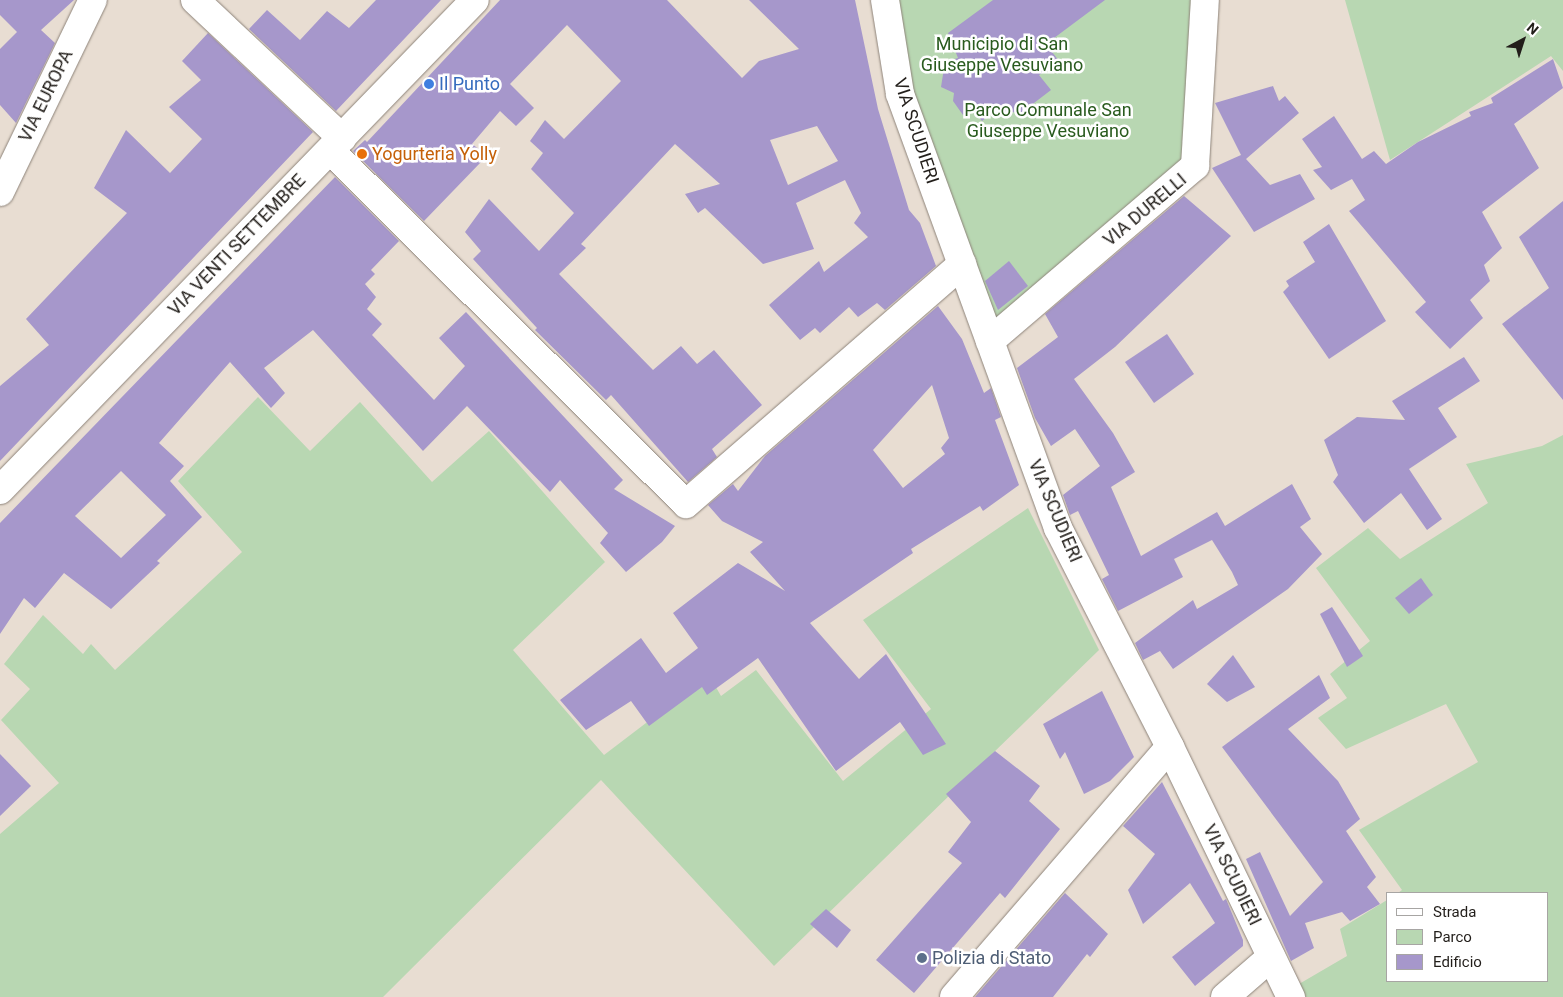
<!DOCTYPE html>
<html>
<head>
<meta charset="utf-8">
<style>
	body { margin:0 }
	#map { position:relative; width:1563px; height:997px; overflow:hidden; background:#e8ddd2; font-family:Roboto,sans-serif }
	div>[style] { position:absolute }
	.green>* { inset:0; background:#b8d7b2 }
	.building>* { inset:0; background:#a697cb }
	.roads { filter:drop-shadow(0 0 1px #8d8379) drop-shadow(0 0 1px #8d8379) }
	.minor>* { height:28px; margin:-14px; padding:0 14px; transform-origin:14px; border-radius:14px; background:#fff }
	.secondary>* { height:28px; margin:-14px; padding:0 14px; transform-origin:14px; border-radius:14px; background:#fff }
	.dots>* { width:14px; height:14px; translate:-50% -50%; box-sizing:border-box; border:2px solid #fff; border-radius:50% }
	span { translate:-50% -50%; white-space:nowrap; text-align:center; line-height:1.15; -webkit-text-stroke:5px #fff; paint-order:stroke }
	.park-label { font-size:18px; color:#295b1e }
	.shop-label { font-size:18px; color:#366cbe }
	.left { translate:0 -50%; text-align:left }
	.street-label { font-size:18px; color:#221e1a }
	.food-label { font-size:18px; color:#c56008 }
	.service-label { font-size:18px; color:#4e5e75 }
	.legend { position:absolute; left:1386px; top:892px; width:162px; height:90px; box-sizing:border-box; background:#fff; border:1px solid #a7a5a3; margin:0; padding:6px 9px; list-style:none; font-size:15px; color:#221e1a }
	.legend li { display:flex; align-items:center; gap:10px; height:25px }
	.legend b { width:25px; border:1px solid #a7a5a3 }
	.north { position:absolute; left:1498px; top:15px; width:50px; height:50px; -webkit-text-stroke:4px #fff; paint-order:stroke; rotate:40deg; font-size:14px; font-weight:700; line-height:20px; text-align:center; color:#221e1a }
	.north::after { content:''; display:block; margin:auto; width:18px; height:22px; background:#221e1a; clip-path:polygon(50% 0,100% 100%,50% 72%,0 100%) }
</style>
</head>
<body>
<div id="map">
	<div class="green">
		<div style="clip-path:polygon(894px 0,1196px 0,1187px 162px,994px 325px,908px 89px)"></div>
		<div style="clip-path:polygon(1345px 0,1563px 0,1563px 71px,1551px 56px,1390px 160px)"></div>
		<div style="clip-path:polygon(258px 397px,310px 451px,360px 402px,432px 482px,489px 431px,605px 562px,513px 650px,604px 755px,709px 675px,721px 696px,756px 670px,843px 781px,931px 709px,863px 620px,1028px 508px,1099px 650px,774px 966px,601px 780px,383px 997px,0 997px,0 834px,59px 783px,1px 720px,30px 689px,4px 664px,43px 615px,83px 654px,91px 644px,115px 670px,242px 552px,178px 481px)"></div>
		<div style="clip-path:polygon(1563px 435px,1563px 997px,1306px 997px,1299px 984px,1347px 956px,1340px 929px,1387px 900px,1387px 981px,1547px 981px,1547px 893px,1398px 893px,1402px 890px,1359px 830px,1478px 762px,1446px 704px,1346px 749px,1318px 718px,1347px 698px,1330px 674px,1370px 641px,1316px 568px,1368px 528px,1400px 559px,1488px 503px,1466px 464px,1542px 446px)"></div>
	</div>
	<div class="building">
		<div style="clip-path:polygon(0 0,74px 0,41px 30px,55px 43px,16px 123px,0 105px,0 49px,17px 32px,0 15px)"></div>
		<div style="clip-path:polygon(376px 0,441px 0,336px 111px,249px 29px,267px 10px,300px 40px,327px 11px,349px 28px)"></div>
		<div style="clip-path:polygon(evenodd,500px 0,667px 0,742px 78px,759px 61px,799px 49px,749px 0,855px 0,878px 109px,909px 210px,920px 223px,936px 266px,885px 310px,877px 303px,858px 317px,849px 307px,820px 333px,815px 328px,800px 340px,769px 305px,819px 261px,824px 272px,868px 237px,854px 223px,861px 213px,845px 180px,796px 203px,814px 249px,763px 264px,705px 208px,698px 213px,685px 194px,720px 184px,675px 144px,581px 244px,586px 248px,559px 274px,653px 370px,681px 346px,697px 364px,714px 350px,762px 405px,712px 449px,717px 457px,688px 482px,611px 395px,606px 400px,535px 330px,537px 328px,473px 259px,481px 251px,465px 232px,489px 199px,539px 251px,574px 213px,531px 169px,543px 153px,530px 141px,545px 120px,564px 139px,621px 81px,567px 25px,510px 84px,534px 108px,516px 126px,500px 111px,472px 144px,480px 150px,475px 155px,481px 162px,424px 221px,353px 151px,365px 140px,367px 142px,500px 0,817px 126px,838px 161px,788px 185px,770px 140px,817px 126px)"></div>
		<div style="clip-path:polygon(993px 0,1105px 0,1046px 44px,1059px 61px,1039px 75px,1051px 90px,1021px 113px,996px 110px,982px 121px,972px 108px,963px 115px,953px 101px,954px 93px,941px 87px,945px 62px,958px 58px,948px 33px)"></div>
		<div style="clip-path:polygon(208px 33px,313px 132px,0 461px,0 386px,49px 345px,26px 319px,127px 213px,94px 188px,126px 130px,170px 173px,202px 139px,169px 107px,201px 80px,182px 61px)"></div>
		<div style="clip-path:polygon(1553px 59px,1563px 88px,1514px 124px,1539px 168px,1482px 212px,1502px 248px,1484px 265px,1490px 281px,1470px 300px,1483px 318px,1450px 349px,1415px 312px,1426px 302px,1349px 211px,1365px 200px,1352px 179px,1331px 190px,1313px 170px,1322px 167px,1302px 139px,1334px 116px,1362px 159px,1374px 151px,1386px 164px,1418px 142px,1471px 116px,1469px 112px,1493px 103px,1491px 98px)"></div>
		<div style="clip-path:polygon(1273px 86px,1279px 101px,1285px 96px,1299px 113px,1246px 159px,1270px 185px,1300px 174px,1315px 199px,1254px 232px,1212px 168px,1241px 155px,1215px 103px)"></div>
		<div style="clip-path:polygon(evenodd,335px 177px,399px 241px,371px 270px,375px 274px,365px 284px,376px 297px,367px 309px,382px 324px,372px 335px,434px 400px,465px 366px,439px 338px,466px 312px,623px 480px,614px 489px,675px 526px,662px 542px,626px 572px,600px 543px,608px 533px,560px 480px,550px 492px,467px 406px,423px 451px,313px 330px,264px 368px,285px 393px,271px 408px,230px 362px,159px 443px,184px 466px,170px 481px,202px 517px,157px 561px,160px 563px,111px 609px,64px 573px,35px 608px,24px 598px,0 634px,0 523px,335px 177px,121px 471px,166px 515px,121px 558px,75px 516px,121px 471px)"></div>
		<div style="clip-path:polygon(1184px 196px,1231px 236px,1115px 347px,1074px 379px,1113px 433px,1135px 472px,1111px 487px,1141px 556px,1217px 512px,1225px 526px,1292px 484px,1311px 519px,1300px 527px,1322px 554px,1288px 589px,1173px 669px,1160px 651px,1143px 660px,1135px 643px,1193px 600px,1197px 609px,1238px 585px,1232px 572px,1212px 540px,1174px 559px,1183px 577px,1118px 611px,1102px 579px,1109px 575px,1078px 511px,1070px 515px,1063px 495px,1100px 466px,1075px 429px,1051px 446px,1035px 418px,1017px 368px,1058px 337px,1045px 314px)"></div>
		<div style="clip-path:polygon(1563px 201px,1563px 400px,1502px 324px,1549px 288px,1519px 237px)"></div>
		<div style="clip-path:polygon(1329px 224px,1386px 321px,1329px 359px,1283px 292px,1289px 286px,1286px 281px,1315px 262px,1303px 242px)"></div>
		<div style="clip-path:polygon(1009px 261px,1028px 286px,998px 310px,985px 281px)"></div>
		<div style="clip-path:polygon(evenodd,938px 306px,962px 339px,984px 393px,991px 388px,1001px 417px,995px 420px,1019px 485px,983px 511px,980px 506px,911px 549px,913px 553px,810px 623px,859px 679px,886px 654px,946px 744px,923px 755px,900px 722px,836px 771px,758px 658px,707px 695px,702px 687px,649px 726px,631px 701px,586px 730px,560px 700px,641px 638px,666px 673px,698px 648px,673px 613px,738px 563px,785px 591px,750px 552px,763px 542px,722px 521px,708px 505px,733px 484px,738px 491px,765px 456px,938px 306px,932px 385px,949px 438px,941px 448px,945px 454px,903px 488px,873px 450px,932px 385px)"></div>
		<div style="clip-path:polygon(1167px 334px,1194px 374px,1154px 403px,1125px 362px)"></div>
		<div style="clip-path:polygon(1464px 357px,1480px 381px,1438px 408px,1457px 437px,1409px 469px,1442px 519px,1427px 530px,1401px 493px,1364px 523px,1333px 482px,1338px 475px,1324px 440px,1357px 417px,1405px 420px,1392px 401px)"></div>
		<div style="clip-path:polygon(1421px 578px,1433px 595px,1409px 614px,1395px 598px)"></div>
		<div style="clip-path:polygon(1332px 607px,1363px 656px,1347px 667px,1320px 614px)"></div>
		<div style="clip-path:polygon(1233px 655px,1255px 687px,1227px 702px,1207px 684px)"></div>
		<div style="clip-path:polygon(1319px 675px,1330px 698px,1288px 729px,1338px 781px,1360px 819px,1346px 831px,1376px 877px,1367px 887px,1380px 904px,1350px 921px,1342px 912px,1305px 923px,1314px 948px,1291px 961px,1246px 859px,1260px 852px,1290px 916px,1323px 882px,1222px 747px)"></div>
		<div style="clip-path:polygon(1102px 691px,1134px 757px,1110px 781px,1084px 794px,1065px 752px,1060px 759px,1043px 724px)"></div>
		<div style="clip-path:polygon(995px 751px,1040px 786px,1029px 801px,1060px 829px,1005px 898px,1000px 893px,914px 993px,876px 960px,962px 863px,948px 852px,971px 822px,946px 794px)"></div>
		<div style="clip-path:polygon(0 754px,31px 786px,0 816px)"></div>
		<div style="clip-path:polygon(1162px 782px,1223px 901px,1226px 899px,1243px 940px,1243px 946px,1195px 986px,1172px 957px,1215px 923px,1190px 883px,1143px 924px,1128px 890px,1155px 854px,1123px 826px)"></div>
		<div style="clip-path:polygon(1065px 893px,1108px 934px,1090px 957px,1087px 954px,1053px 997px,975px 997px)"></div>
		<div style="clip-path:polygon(826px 909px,851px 930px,837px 948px,810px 924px)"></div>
	</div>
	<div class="roads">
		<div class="minor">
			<div style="left:885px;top:0;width:95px;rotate:80.9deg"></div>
			<div style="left:900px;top:94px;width:462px;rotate:70deg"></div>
			<div style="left:1058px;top:528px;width:246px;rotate:62.9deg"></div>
			<div style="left:1170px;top:747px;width:278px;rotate:64.2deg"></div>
			<div style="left:330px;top:150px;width:502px;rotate:44.84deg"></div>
			<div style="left:686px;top:504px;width:366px;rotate:-41deg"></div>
			<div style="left:0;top:192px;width:213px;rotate:-64.2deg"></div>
			<div style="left:990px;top:341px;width:270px;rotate:-40.5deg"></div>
			<div style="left:1195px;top:166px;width:166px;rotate:-86.6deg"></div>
			<div style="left:954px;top:997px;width:330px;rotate:-49.2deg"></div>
			<div style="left:1225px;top:997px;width:61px;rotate:-41deg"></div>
		</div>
		<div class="secondary">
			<div style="left:195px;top:0;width:202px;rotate:43.2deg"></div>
			<div style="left:0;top:490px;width:682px;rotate:-45.89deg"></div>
		</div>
	</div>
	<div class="dots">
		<div style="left:429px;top:84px;background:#3f7fe0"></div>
		<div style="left:362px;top:154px;background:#e8710a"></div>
		<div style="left:922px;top:958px;background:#5c6f8a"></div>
	</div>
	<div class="park-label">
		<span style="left:1002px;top:55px">Municipio di San<br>Giuseppe Vesuviano</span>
		<span style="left:1048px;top:121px">Parco Comunale San<br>Giuseppe Vesuviano</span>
	</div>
	<div class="shop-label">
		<span class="left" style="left:439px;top:84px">Il Punto</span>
	</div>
	<div class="street-label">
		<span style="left:46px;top:96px;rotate:-64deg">VIA EUROPA</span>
		<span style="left:916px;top:131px;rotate:72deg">VIA SCUDIERI</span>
		<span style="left:1145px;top:210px;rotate:-40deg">VIA DURELLI</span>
		<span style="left:237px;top:245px;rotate:-46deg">VIA VENTI SETTEMBRE</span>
		<span style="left:1055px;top:511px;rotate:67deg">VIA SCUDIERI</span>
		<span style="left:1232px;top:875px;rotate:64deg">VIA SCUDIERI</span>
	</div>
	<div class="food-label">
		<span class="left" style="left:372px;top:154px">Yogurteria Yolly</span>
	</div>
	<div class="service-label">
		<span class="left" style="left:932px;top:958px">Polizia di Stato</span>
	</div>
	<ul class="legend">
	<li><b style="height:6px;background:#fff"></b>Strada</li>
	<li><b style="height:14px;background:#b8d7b2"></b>Parco</li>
	<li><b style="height:14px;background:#a697cb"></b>Edificio</li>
	</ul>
	<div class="north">N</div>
</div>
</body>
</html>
